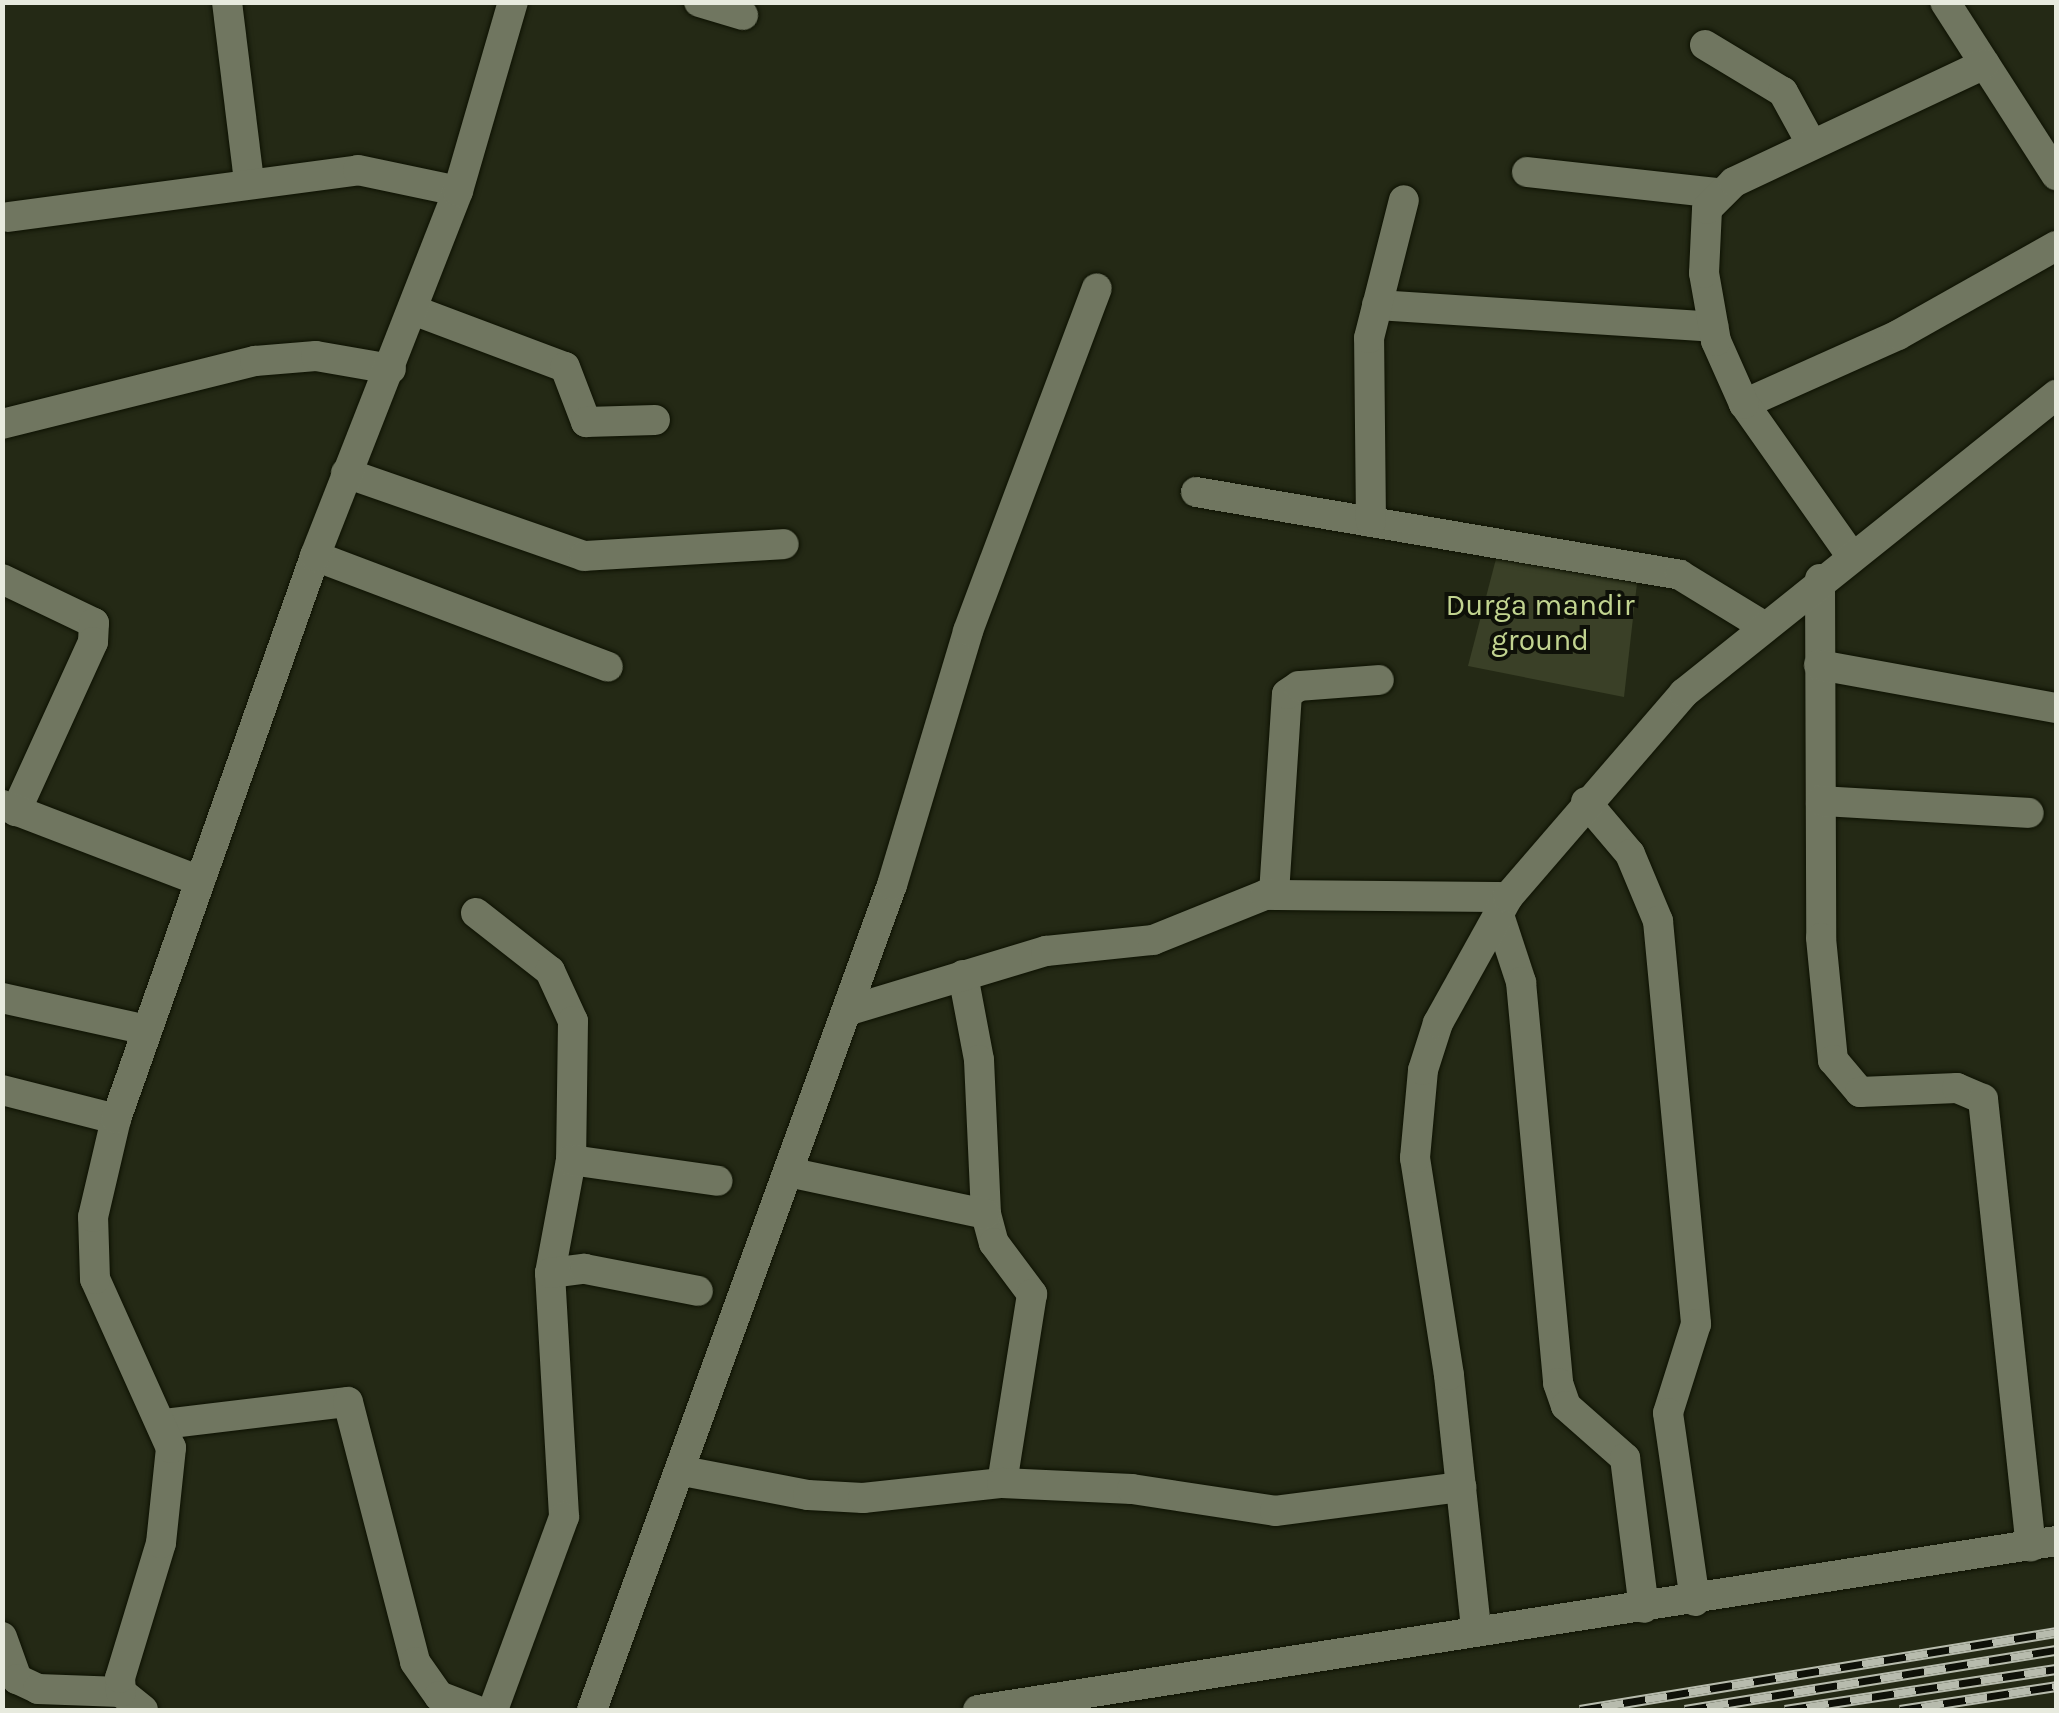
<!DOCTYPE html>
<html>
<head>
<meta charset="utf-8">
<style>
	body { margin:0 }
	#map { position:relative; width:2059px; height:1713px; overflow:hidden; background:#242915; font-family:Karla,sans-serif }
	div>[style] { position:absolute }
	.green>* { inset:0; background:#3a4027 }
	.roads { filter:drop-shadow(0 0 2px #0d1102) drop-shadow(0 0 2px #0d1102) }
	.minor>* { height:30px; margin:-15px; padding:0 15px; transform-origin:15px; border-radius:15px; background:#707660 }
	.rail>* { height:11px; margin-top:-5.5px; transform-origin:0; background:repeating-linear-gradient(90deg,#0e1008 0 22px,#b7bbad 0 44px); box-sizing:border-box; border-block:2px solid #b7bbad }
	span { translate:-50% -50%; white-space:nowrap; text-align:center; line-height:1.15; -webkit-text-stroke:8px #0e1008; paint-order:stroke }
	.park-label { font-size:30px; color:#c2d490 }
	.frame { position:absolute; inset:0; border:5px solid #e7eade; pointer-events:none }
</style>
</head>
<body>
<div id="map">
	<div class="green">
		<div style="clip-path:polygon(1497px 555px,1637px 583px,1624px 697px,1468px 666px)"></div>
	</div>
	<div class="roads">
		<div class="minor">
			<div style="left:227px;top:2px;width:180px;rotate:83deg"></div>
			<div style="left:699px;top:2px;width:46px;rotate:16.5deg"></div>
			<div style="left:1945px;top:2px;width:206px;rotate:57.3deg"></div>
			<div style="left:1705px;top:45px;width:91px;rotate:31.1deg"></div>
			<div style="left:1783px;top:92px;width:60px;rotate:61.3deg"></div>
			<div style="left:1527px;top:172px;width:191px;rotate:6.3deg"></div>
			<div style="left:8px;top:217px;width:353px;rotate:-7.6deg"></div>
			<div style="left:358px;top:170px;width:102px;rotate:11.9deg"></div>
			<div style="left:1377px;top:305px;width:337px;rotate:3.7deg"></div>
			<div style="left:413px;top:310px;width:162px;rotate:20.6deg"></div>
			<div style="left:565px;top:367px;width:59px;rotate:69.1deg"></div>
			<div style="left:586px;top:422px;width:69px;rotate:-1.7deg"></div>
			<div style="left:1744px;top:404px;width:169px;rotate:-24.1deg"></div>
			<div style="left:1898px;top:335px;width:181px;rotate:-29.4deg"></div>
			<div style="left:2px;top:424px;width:261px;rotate:-14deg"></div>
			<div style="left:255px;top:361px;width:61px;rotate:-4.7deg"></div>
			<div style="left:316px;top:356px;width:76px;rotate:9.8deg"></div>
			<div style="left:346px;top:473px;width:252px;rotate:19.2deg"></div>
			<div style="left:584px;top:556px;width:200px;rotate:-3.4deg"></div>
			<div style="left:1196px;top:492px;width:491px;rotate:9.7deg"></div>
			<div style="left:1680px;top:575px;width:96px;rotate:31.4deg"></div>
			<div style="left:1371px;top:522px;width:184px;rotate:-90.6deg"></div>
			<div style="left:1369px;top:338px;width:142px;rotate:-75.8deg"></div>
			<div style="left:1850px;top:554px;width:184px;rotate:-125.2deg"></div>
			<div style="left:1744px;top:404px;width:69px;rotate:-114deg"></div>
			<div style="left:1716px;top:341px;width:69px;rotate:-100deg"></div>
			<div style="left:1704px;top:273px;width:64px;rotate:-87.3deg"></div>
			<div style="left:1707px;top:209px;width:38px;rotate:-45deg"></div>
			<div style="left:1734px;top:182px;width:277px;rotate:-25.2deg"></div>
			<div style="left:315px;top:556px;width:313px;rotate:20.7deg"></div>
			<div style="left:2px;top:579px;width:102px;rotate:25.6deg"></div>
			<div style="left:94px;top:623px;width:19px;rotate:93deg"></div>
			<div style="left:93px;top:642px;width:186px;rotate:114.5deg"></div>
			<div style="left:1820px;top:579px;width:359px;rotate:89.8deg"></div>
			<div style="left:1821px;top:938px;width:123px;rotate:84.4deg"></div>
			<div style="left:1833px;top:1060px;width:42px;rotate:49.8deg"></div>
			<div style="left:1860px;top:1092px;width:97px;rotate:-2.4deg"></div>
			<div style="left:1957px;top:1088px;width:28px;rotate:23deg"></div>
			<div style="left:1983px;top:1099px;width:450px;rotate:83.9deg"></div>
			<div style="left:1819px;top:665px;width:241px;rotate:10.3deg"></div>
			<div style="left:1821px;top:801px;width:208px;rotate:3.3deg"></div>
			<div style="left:1586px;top:802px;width:68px;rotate:49.8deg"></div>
			<div style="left:1630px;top:854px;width:73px;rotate:67.3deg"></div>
			<div style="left:1658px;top:921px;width:405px;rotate:84.6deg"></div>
			<div style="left:1696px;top:1324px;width:93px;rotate:107.5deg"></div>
			<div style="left:1668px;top:1413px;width:190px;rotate:81.8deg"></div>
			<div style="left:2px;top:805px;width:212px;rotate:21deg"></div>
			<div style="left:1274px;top:894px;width:200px;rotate:-86.3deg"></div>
			<div style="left:1287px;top:694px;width:14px;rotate:-34deg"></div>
			<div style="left:1299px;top:686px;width:80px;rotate:-4.3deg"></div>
			<div style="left:1498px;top:912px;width:74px;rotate:71.8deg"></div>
			<div style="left:1521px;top:982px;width:403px;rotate:84.7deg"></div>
			<div style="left:1558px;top:1383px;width:24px;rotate:71deg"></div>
			<div style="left:1566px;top:1406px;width:79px;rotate:41.4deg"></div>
			<div style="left:1625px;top:1458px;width:151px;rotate:82.8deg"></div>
			<div style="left:476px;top:913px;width:94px;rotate:38.1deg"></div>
			<div style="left:550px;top:971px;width:55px;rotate:65.3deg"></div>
			<div style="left:573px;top:1021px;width:139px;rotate:90.8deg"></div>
			<div style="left:571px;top:1160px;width:115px;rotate:100.5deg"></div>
			<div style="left:550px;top:1273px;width:244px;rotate:86.7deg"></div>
			<div style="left:564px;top:1517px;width:206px;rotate:110.2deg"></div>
			<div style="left:963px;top:975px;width:86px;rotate:79.3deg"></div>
			<div style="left:979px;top:1060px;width:154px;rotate:87.4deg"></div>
			<div style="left:986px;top:1214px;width:30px;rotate:75deg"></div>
			<div style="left:994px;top:1243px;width:64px;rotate:53.3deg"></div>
			<div style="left:1032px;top:1294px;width:191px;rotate:99deg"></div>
			<div style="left:2px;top:998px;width:148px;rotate:12.4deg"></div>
			<div style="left:847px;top:1011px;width:208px;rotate:-16.8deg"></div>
			<div style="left:1046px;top:951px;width:108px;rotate:-5.9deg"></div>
			<div style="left:1153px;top:940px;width:121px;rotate:-21.9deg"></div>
			<div style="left:1265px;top:895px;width:243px;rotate:0.5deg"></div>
			<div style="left:2px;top:1090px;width:118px;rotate:14.3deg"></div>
			<div style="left:571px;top:1160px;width:148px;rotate:8.1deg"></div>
			<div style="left:788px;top:1172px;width:202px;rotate:12deg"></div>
			<div style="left:550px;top:1273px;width:35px;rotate:-7deg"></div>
			<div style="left:585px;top:1269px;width:115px;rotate:11deg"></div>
			<div style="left:163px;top:1424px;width:186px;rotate:-6.8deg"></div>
			<div style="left:348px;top:1402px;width:268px;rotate:75.5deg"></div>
			<div style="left:415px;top:1662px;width:42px;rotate:54.8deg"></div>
			<div style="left:439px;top:1696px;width:39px;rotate:21deg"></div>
			<div style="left:683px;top:1471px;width:127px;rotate:10.9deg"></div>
			<div style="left:808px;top:1495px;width:55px;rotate:3.1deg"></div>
			<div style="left:863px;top:1498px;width:140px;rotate:-6.2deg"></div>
			<div style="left:1002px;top:1483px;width:130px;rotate:2.6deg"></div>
			<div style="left:1132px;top:1489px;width:145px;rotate:8.7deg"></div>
			<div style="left:1275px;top:1511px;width:188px;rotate:-7.4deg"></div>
			<div style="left:1476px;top:1628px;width:254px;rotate:-96.1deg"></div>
			<div style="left:1449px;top:1375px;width:220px;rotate:-98.9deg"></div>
			<div style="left:1415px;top:1158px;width:88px;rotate:-84.8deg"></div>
			<div style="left:1423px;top:1070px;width:49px;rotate:-72.3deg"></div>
			<div style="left:1438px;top:1023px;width:144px;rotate:-60.9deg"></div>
			<div style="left:1508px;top:897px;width:269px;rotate:-49.2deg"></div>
			<div style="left:1684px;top:693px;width:477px;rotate:-38.7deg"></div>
			<div style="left:2px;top:1637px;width:45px;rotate:70.3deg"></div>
			<div style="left:17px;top:1679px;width:23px;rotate:25deg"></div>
			<div style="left:38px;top:1689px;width:83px;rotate:2.1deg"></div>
			<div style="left:143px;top:1710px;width:28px;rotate:-141deg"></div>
			<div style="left:121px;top:1692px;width:14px;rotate:-94deg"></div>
			<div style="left:120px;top:1678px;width:141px;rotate:-73.1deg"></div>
			<div style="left:161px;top:1543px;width:96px;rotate:-84deg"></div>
			<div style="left:171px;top:1448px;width:185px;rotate:-114.2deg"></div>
			<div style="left:95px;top:1279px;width:62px;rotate:-91.8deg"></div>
			<div style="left:93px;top:1217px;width:101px;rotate:-76.8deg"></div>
			<div style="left:116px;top:1119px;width:597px;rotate:-70.53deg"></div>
			<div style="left:315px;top:556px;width:392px;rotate:-68.6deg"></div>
			<div style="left:458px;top:191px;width:197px;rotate:-73.8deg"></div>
			<div style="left:592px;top:1710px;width:878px;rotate:-70.02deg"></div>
			<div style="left:892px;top:885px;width:265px;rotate:-73.3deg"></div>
			<div style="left:968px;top:631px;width:366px;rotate:-69.4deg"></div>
			<div style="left:978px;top:1710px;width:1091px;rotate:-8.91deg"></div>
		</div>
	</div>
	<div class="rail">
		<div style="left:1580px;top:1710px;width:482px;rotate:-9.3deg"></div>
		<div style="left:1685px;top:1710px;width:376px;rotate:-9.2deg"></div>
		<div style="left:1785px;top:1710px;width:274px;rotate:-8.6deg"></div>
		<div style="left:1900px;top:1710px;width:158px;rotate:-8.7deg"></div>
	</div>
	<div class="park-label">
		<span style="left:1540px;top:622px">Durga mandir<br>ground</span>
	</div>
	<div class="frame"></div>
</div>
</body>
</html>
